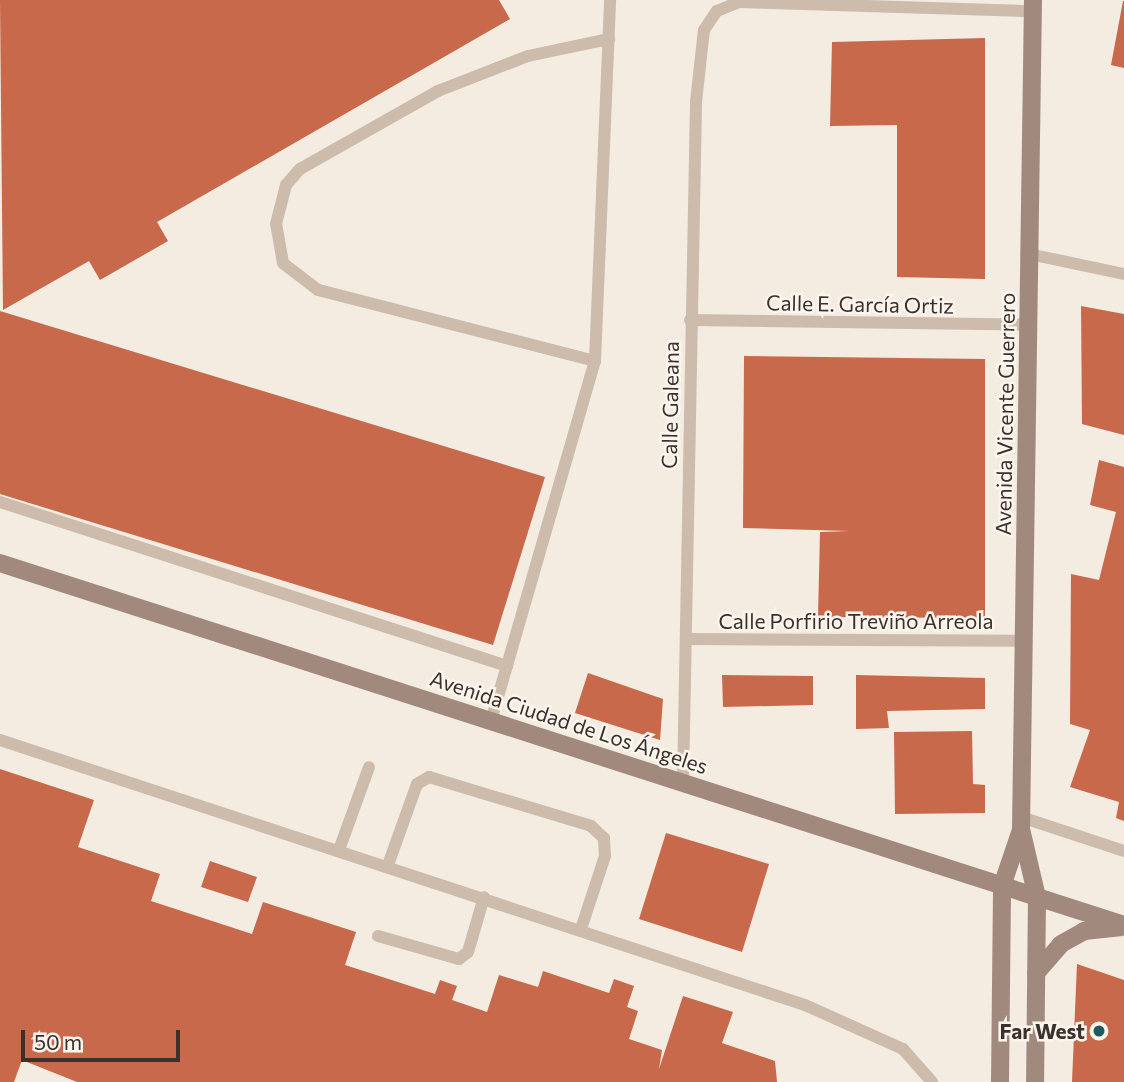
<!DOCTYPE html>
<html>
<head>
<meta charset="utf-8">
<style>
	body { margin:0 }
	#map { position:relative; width:1124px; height:1082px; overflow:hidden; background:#f4ebe1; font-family:Commissioner,sans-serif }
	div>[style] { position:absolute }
	.building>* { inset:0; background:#c8694b }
	.lane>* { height:12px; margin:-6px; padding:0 6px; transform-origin:6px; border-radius:6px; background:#cdbbac }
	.secondary>* { height:18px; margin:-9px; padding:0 9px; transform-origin:9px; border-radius:9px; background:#a18a7d }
	.dots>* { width:19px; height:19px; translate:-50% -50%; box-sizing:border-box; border:4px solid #fbf5ee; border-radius:50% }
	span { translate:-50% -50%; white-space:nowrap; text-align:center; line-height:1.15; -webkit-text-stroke:5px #fbf5ee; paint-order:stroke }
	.street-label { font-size:21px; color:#3b302b }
	.poi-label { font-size:21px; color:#3b302b; font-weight:700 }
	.right { translate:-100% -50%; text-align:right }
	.scale { position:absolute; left:21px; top:1030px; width:159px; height:32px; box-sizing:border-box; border:4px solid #3b302b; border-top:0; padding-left:9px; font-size:21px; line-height:24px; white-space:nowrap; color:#3b302b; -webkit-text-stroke:5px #fbf5ee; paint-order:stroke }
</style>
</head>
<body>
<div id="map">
	<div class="building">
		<div style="clip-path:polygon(0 0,499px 0,510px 19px,157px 222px,168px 241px,100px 280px,89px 261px,3px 310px)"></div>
		<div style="clip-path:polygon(1123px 1px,1124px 1px,1124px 68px,1111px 65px)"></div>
		<div style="clip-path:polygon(985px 38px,985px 279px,897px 277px,897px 125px,830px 126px,832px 42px)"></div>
		<div style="clip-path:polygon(1081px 306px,1124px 314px,1124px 435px,1082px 424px)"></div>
		<div style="clip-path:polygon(0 311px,545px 477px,493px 645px,0 494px)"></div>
		<div style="clip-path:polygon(744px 356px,985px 359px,985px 618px,818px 617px,820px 532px,849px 531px,743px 528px)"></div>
		<div style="clip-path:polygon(1099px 460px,1124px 467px,1124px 821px,1116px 818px,1119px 802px,1070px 787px,1090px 730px,1070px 724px,1071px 574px,1099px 580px,1116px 512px,1090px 505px)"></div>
		<div style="clip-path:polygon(588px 673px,663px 699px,660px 740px,575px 713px)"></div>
		<div style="clip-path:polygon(722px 675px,813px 676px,813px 705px,723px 707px)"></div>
		<div style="clip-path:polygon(856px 675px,985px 678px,985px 709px,887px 711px,889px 728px,856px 729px)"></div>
		<div style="clip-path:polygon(972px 731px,973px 784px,985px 785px,985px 813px,895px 814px,894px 732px)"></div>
		<div style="clip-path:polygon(0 769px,94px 800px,78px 847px,160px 874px,151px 901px,252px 934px,263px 902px,356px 932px,345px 965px,435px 994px,440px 980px,457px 986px,452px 1000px,487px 1012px,499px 975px,538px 987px,543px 971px,609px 993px,614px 979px,634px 986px,627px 1007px,638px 1011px,629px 1039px,662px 1050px,659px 1069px,683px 996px,733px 1012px,722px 1043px,775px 1061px,777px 1082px,77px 1082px,22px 1060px,14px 1082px,0 1082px)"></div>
		<div style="clip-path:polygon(666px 833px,769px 864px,742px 952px,639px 919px)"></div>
		<div style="clip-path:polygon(210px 861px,257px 877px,248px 902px,201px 887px)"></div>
		<div style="clip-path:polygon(1077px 964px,1124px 980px,1124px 1082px,1072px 1082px)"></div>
	</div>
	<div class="lane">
		<div style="left:1029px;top:254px;width:97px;rotate:11.9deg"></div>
		<div style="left:690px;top:320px;width:340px;rotate:0.8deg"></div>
		<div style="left:595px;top:361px;width:286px;rotate:-165.6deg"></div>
		<div style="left:318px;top:290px;width:44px;rotate:-142.4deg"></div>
		<div style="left:283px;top:263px;width:40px;rotate:-100deg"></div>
		<div style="left:276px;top:224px;width:40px;rotate:-75.6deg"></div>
		<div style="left:286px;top:185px;width:21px;rotate:-49deg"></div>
		<div style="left:300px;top:169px;width:159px;rotate:-29.5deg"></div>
		<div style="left:438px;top:91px;width:97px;rotate:-21.3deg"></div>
		<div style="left:528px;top:56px;width:83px;rotate:-11.9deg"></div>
		<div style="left:0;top:502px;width:533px;rotate:17.92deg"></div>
		<div style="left:686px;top:639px;width:339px;rotate:0.3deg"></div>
		<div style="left:491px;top:721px;width:375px;rotate:-73.9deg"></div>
		<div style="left:595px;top:361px;width:361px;rotate:-87.6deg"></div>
		<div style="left:0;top:740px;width:847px;rotate:18.22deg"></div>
		<div style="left:805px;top:1005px;width:107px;rotate:24.2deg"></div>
		<div style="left:903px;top:1049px;width:44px;rotate:48.7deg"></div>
		<div style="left:683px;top:782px;width:680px;rotate:-88.9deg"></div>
		<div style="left:696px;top:102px;width:72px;rotate:-83.7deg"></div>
		<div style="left:704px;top:30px;width:23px;rotate:-56deg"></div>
		<div style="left:717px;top:11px;width:24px;rotate:-22deg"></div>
		<div style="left:739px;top:2px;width:294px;rotate:1.8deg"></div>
		<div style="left:1021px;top:817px;width:108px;rotate:18.3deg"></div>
		<div style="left:339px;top:850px;width:88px;rotate:-70.1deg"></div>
		<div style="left:388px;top:865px;width:86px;rotate:-70.3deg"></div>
		<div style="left:417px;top:784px;width:14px;rotate:-30deg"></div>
		<div style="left:429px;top:777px;width:169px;rotate:16.8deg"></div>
		<div style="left:591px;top:826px;width:18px;rotate:43deg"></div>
		<div style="left:604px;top:838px;width:18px;rotate:87deg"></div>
		<div style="left:605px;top:856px;width:77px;rotate:108.2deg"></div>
		<div style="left:378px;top:936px;width:84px;rotate:15.9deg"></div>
		<div style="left:459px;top:959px;width:11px;rotate:-38deg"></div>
		<div style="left:468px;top:952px;width:57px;rotate:-73.8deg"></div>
	</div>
	<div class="secondary">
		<div style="left:1033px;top:0;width:829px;rotate:90.83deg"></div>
		<div style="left:1021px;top:829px;width:70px;rotate:76.8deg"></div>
		<div style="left:1037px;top:897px;width:185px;rotate:90.6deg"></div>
		<div style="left:0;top:563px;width:1181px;rotate:17.85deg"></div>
		<div style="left:1036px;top:973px;width:38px;rotate:-49deg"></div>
		<div style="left:1061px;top:944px;width:26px;rotate:-29deg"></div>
		<div style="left:1084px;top:931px;width:36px;rotate:-6deg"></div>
		<div style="left:1000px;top:1082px;width:196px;rotate:-89.4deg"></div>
		<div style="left:1002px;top:886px;width:59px;rotate:-71.3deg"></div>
	</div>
	<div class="dots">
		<div style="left:1099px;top:1031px;background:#1f5a5e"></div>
	</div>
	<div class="street-label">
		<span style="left:860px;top:304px;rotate:1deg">Calle E. García Ortiz</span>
		<span style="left:670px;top:405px;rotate:-89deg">Calle Galeana</span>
		<span style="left:1005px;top:414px;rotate:-89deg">Avenida Vicente Guerrero</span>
		<span style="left:856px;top:621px">Calle Porfirio Treviño Arreola</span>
		<span style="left:569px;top:722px;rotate:18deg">Avenida Ciudad de Los Ángeles</span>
	</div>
	<div class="poi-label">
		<span class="right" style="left:1085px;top:1031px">Far West</span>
	</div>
	<div class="scale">50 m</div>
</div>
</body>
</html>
